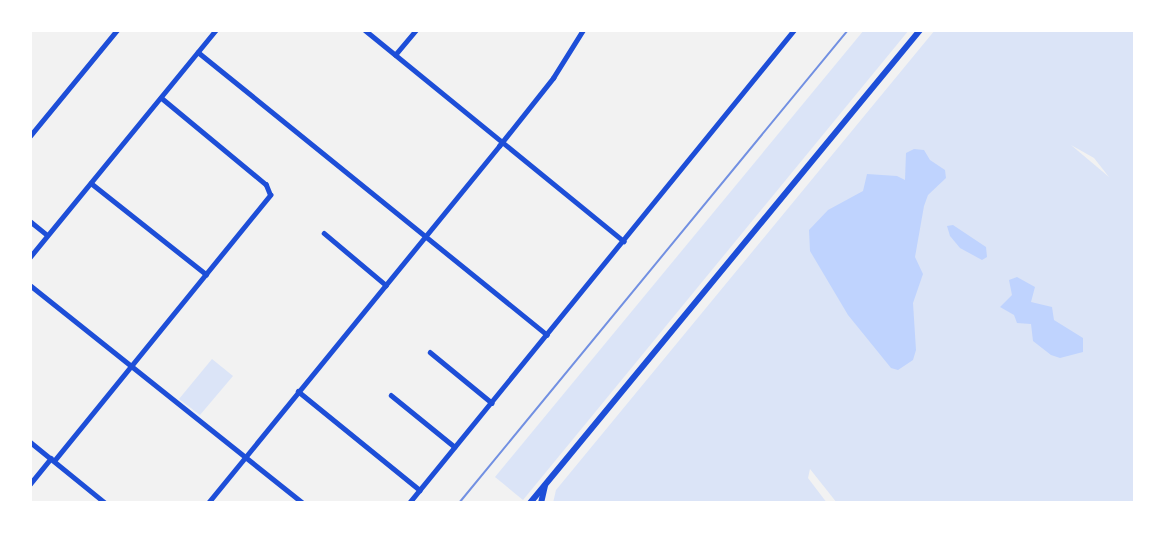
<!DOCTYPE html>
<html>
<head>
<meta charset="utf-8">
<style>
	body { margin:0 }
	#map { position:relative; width:1165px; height:533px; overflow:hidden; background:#f2f2f2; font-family:"DM Sans",sans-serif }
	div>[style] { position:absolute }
	.green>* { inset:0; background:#dbe4f7 }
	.water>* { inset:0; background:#bfd3fe }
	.minor>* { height:4.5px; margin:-2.25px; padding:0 2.25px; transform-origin:2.25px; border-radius:2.25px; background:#1d4ed8 }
	.tertiary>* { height:5px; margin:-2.5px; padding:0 2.5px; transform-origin:2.5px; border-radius:2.5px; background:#1d4ed8 }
	.secondary>* { height:6px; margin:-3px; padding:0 3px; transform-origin:3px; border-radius:3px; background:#1d4ed8 }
	.rail>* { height:2px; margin:-1px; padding:0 1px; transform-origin:1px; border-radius:1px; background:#7290e2 }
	span { translate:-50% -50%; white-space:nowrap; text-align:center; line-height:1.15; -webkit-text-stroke:6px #fff; paint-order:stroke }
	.frame { position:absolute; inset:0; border:32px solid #fff; pointer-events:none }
</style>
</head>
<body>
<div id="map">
	<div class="green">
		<div style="clip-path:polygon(864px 30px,909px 30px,523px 500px,495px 477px)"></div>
		<div style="clip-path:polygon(evenodd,935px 30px,1135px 30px,1135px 503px,837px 503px,810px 469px,808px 478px,827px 503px,553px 503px,556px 490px,935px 30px,1071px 145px,1094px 158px,1109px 177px,1071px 145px)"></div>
		<div style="clip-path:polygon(212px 359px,233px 376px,200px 415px,179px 399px)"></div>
	</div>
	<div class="water">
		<div style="clip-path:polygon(914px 149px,924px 150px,930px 160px,945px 170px,946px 178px,928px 195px,924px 206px,915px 257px,923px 274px,913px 303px,916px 350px,913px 360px,898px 370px,891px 368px,848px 315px,810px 251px,809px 230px,828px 210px,863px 191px,867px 174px,897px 176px,905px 180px,906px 153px)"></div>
		<div style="clip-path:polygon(953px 225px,986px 247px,987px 257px,982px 260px,960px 248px,950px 236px,947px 226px)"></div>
		<div style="clip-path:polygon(1017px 277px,1035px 287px,1031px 302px,1052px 307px,1054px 320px,1083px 338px,1083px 352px,1060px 358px,1051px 355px,1033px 341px,1031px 324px,1017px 323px,1014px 315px,1000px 307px,1012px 295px,1009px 280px)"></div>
	</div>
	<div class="minor">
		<div style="left:365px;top:30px;width:334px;rotate:39.2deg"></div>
		<div style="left:198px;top:52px;width:449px;rotate:39deg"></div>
		<div style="left:395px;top:55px;width:33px;rotate:-50deg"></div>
		<div style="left:30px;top:136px;width:137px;rotate:-50.6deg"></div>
		<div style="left:91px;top:183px;width:147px;rotate:38.4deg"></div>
		<div style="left:30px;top:221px;width:22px;rotate:39deg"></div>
		<div style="left:324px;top:233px;width:81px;rotate:40deg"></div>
		<div style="left:30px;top:257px;width:293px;rotate:-50.7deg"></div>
		<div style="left:30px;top:285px;width:349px;rotate:38.6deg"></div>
		<div style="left:430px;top:352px;width:80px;rotate:39.4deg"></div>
		<div style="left:298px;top:391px;width:157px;rotate:39.1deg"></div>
		<div style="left:391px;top:395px;width:82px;rotate:39.1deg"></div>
		<div style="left:54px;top:461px;width:343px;rotate:-50.9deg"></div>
		<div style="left:270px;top:195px;width:11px;rotate:-112deg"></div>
		<div style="left:266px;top:185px;width:136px;rotate:-140.4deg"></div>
		<div style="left:30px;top:484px;width:33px;rotate:-51deg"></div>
		<div style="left:208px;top:503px;width:461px;rotate:-50.8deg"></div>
		<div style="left:499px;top:146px;width:87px;rotate:-51.5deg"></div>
		<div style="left:553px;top:78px;width:57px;rotate:-58deg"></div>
		<div style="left:409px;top:503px;width:610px;rotate:-50.86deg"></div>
	</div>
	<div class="tertiary">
		<div style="left:30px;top:442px;width:97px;rotate:39.1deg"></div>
	</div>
	<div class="secondary">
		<div style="left:530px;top:503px;width:613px;rotate:-50.49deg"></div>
		<div style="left:541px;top:503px;width:17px;rotate:-77deg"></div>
	</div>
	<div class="rail">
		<div style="left:459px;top:503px;width:612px;rotate:-50.57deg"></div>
	</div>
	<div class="frame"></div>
</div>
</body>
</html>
